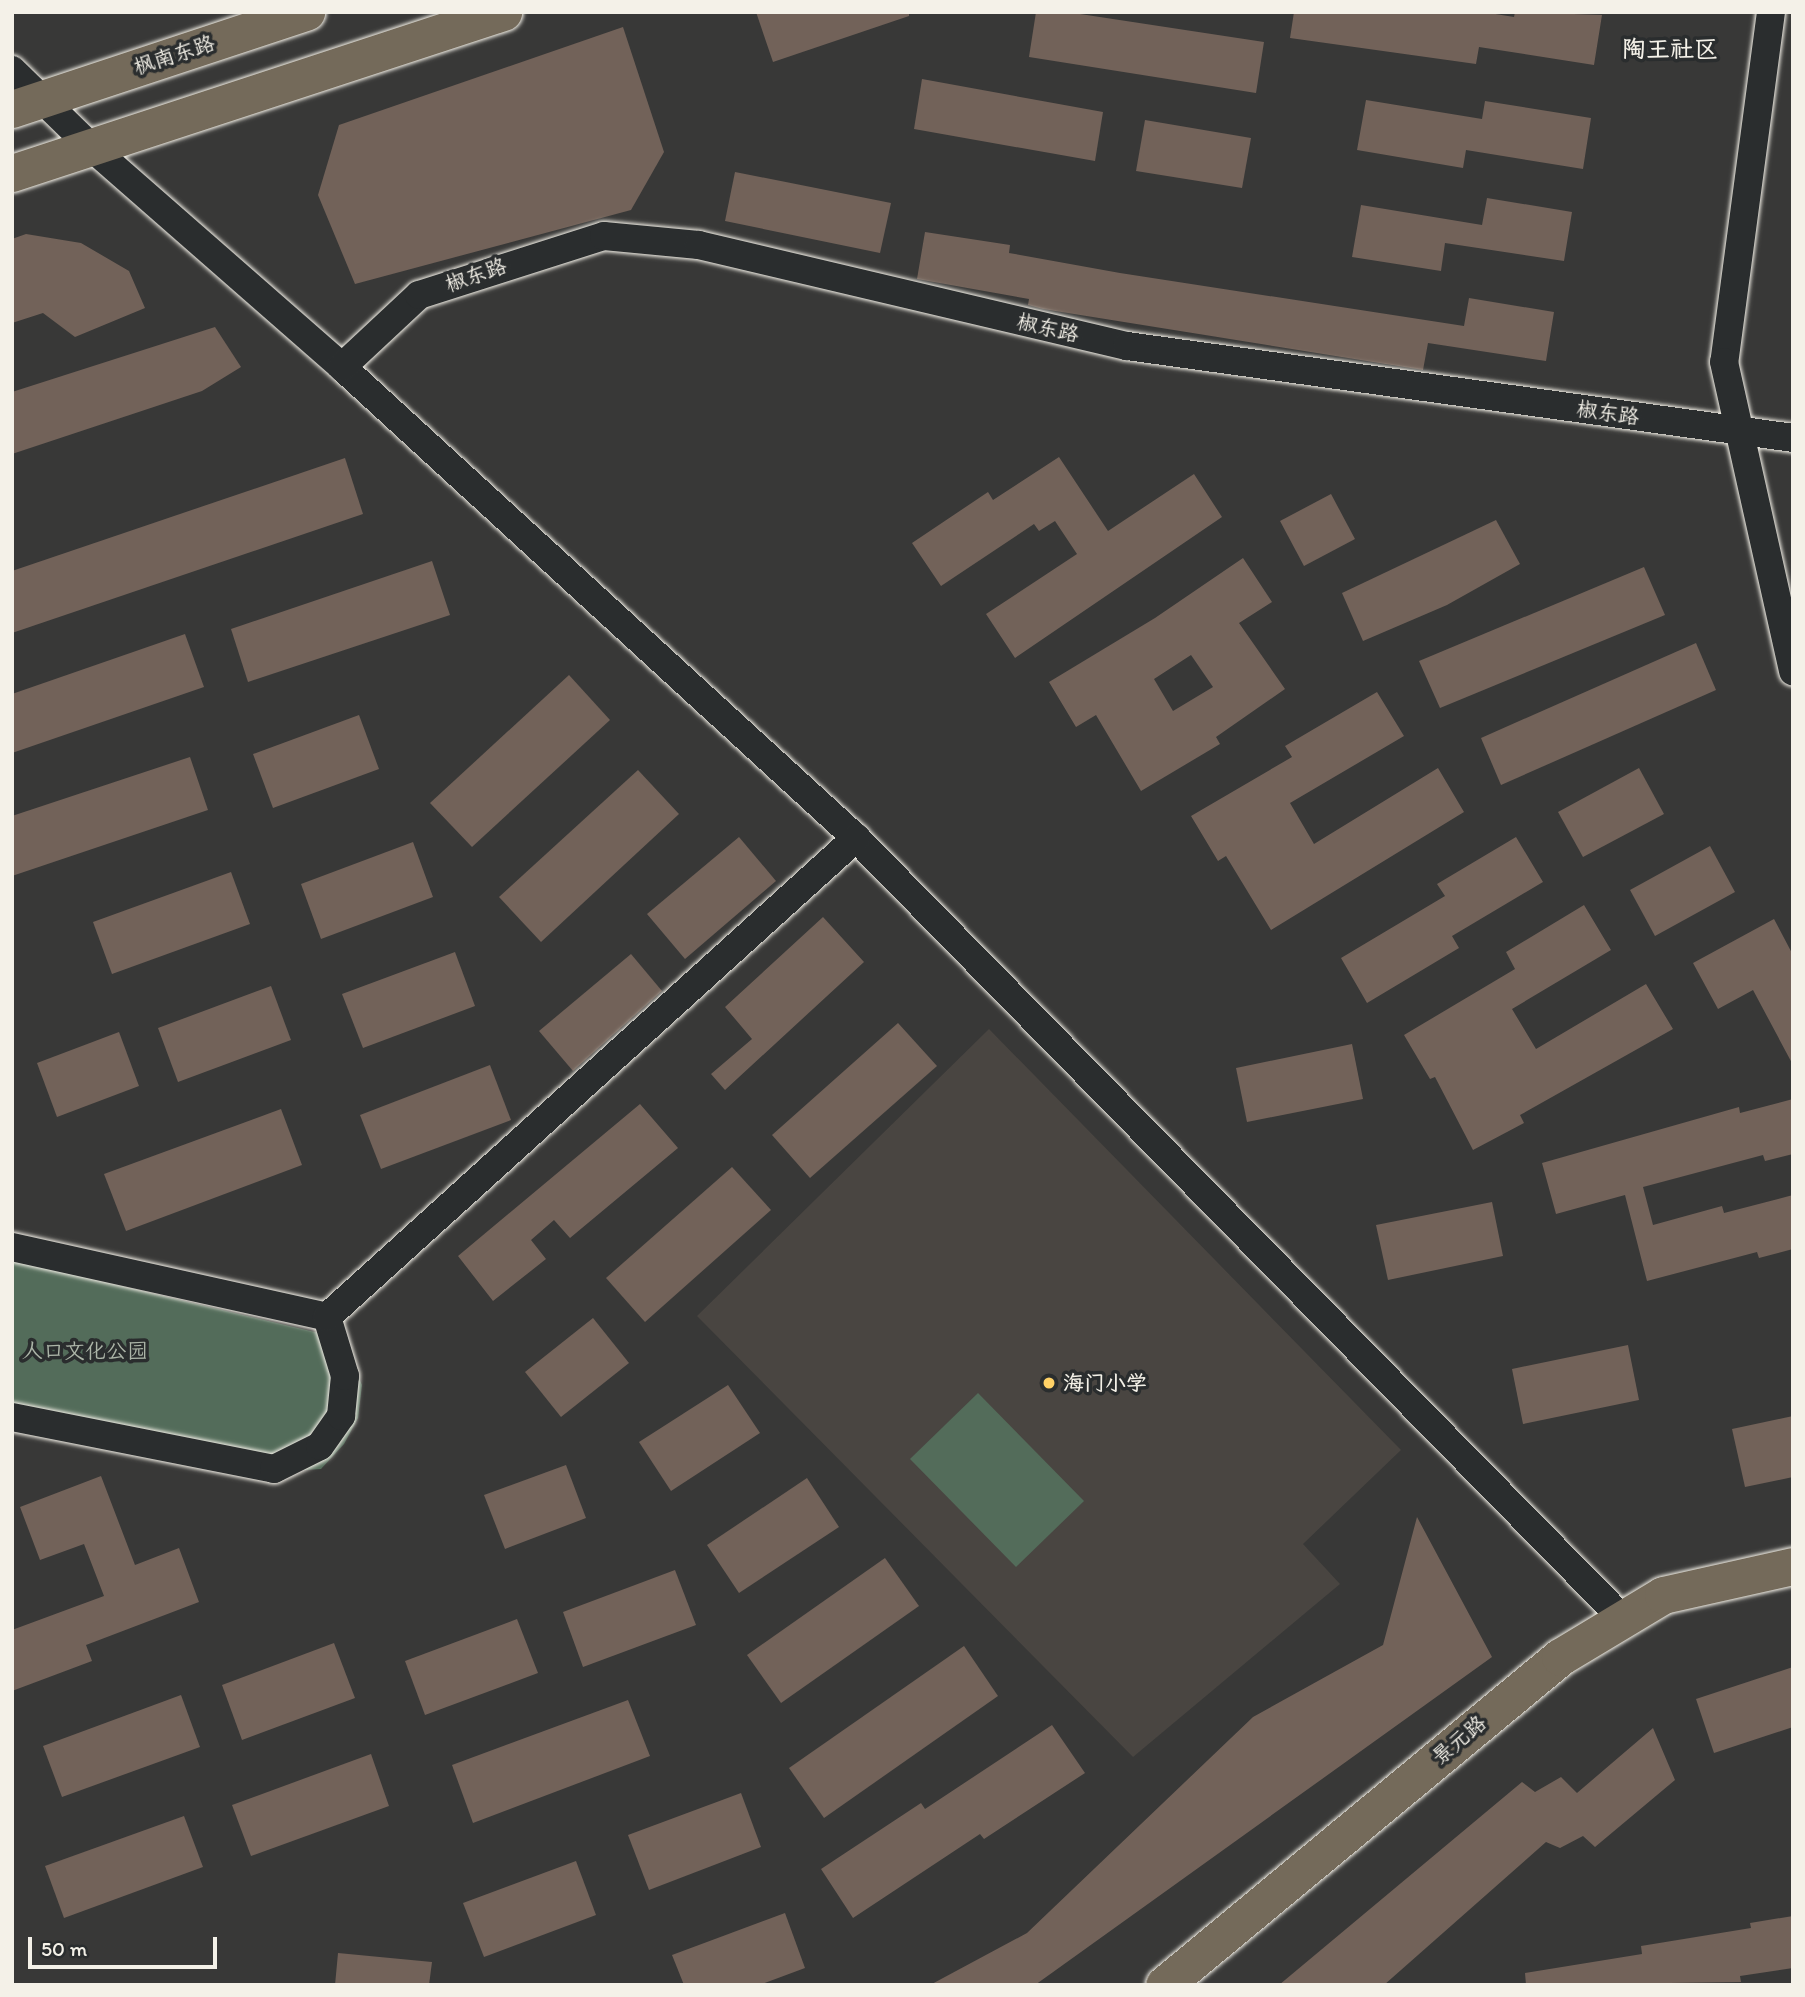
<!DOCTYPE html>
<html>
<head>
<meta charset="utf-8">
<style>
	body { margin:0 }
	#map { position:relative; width:1805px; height:1997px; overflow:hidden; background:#383837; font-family:Itim,"LXGW WenKai TC",sans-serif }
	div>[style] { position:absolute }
	.built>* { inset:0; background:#494541 }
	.green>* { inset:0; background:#536c5a }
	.building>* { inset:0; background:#726259 }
	.roads { filter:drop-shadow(0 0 2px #f4f1e8) drop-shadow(0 0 2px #f4f1e8) }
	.minor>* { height:28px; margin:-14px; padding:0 14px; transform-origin:14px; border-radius:14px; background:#2a2d2e }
	.major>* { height:37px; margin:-18.5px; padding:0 18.5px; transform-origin:18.5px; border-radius:18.5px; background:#746a5a }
	.dots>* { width:19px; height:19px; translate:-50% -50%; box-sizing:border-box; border:4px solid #2a2d2e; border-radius:50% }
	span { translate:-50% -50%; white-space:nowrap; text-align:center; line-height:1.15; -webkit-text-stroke:7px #2a2d2e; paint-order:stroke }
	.street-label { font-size:21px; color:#f4f1e8 }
	.park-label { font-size:21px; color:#acb5a8 }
	.poi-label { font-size:21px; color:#f4f1e8; font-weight:700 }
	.left { translate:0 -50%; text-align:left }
	.quarter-label { font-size:24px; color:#f4f1e8; font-weight:700 }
	.frame { position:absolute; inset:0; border:14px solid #f4f1e8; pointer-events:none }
	.scale { position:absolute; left:28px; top:1937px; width:189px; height:32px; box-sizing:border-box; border:4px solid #f4f1e8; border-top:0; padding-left:9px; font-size:21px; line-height:24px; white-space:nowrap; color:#f4f1e8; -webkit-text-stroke:5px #2a2d2e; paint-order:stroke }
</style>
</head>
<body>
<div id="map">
	<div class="built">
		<div style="clip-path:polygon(989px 1029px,1401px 1450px,1303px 1544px,1340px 1584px,1133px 1757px,697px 1316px)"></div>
	</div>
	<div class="green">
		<div style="clip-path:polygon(12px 1260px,319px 1333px,348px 1353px,362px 1385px,358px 1418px,344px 1444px,321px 1469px,288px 1471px,12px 1407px)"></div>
		<div style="clip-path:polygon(978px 1393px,1084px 1501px,1016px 1567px,910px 1459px)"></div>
	</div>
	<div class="building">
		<div style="clip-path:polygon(756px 12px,909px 12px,909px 16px,773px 62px)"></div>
		<div style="clip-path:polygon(1036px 12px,1067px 12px,1264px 42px,1256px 93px,1029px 57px)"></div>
		<div style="clip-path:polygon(1294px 12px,1483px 12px,1514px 17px,1515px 12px,1602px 15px,1594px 65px,1479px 47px,1476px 64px,1290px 38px)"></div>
		<div style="clip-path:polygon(623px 27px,664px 152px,631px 210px,355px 284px,318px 195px,339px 125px)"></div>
		<div style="clip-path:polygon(922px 79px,1103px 112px,1095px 161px,914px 129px)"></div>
		<div style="clip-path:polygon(1366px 100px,1482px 119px,1485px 101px,1591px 118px,1583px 169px,1466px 150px,1463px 168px,1357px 150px)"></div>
		<div style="clip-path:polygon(1145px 120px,1251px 138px,1242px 188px,1136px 171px)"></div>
		<div style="clip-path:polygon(735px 172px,891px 203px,880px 253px,725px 221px)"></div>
		<div style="clip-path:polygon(1487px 198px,1572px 212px,1564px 261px,1445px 243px,1441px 271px,1352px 257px,1361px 205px,1482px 225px)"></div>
		<div style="clip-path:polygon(925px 232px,1010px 245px,1009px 253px,1120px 273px,1464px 326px,1469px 298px,1554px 312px,1546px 361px,1428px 343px,1423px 370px,1043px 309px,1028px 305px,1029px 299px,917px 279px)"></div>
		<div style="clip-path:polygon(26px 234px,81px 243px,129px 271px,145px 308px,75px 337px,43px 313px,12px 323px,12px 239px)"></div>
		<div style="clip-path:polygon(215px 327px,241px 367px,202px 391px,12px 454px,12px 392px)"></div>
		<div style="clip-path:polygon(1059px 457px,1108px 531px,1194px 474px,1222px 517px,1015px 658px,986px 614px,1077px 554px,1055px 521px,1039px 531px,1034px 524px,941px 586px,912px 543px,988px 492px,993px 500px)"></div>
		<div style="clip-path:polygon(345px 458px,363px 514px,12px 633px,12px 571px)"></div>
		<div style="clip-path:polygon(1331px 494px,1355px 539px,1304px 566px,1280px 521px)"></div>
		<div style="clip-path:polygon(1496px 520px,1520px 564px,1447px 605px,1363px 641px,1342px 593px)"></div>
		<div style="clip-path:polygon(evenodd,1243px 558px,1272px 602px,1239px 623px,1285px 689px,1216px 737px,1220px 744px,1141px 791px,1096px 715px,1076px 727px,1049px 682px,1155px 618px,1243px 558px,1191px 655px,1213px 687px,1173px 711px,1154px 679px,1191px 655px)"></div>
		<div style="clip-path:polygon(432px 561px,450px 615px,248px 682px,231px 629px)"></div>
		<div style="clip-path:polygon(1644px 567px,1665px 615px,1440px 708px,1419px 661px)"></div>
		<div style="clip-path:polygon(185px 634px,204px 687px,12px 753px,12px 694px)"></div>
		<div style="clip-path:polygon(1696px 643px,1716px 690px,1501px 785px,1481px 738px)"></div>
		<div style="clip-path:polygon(569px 675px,610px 720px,472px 847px,430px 803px)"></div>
		<div style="clip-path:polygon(1377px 692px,1404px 736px,1290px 803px,1314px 844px,1438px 768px,1464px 812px,1271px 930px,1226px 856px,1218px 861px,1191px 816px,1292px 757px,1285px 746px)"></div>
		<div style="clip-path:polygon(359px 715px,379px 769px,273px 808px,253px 754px)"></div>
		<div style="clip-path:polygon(190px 757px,208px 810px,12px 876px,12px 816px)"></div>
		<div style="clip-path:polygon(1639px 768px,1664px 814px,1583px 857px,1558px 812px)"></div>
		<div style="clip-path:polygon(638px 770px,679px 814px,541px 942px,499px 897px)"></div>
		<div style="clip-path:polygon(739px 837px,776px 881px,685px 959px,647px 914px)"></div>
		<div style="clip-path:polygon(1516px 837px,1543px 882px,1452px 936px,1459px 948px,1367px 1003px,1341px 958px,1445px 896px,1437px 884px)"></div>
		<div style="clip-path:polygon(413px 842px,433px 897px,321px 939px,301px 884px)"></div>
		<div style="clip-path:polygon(1710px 846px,1735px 892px,1655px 936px,1630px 890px)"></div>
		<div style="clip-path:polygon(231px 872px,250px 924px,112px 974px,93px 922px)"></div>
		<div style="clip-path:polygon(1584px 905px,1611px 950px,1512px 1009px,1536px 1049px,1646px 984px,1673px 1029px,1520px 1115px,1524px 1123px,1473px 1150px,1435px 1077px,1430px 1079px,1404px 1035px,1515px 969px,1506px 952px)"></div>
		<div style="clip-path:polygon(823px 917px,864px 962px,725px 1090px,711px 1074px,752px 1039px,725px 1007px)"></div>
		<div style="clip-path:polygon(1774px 919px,1793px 955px,1793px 1065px,1753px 990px,1718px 1009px,1693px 963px)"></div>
		<div style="clip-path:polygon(455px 952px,475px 1006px,363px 1048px,342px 994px)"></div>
		<div style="clip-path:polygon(631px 954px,662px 991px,573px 1071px,539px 1031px)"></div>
		<div style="clip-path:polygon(271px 986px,291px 1040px,178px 1082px,158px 1028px)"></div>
		<div style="clip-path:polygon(898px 1023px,937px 1066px,810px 1178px,772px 1135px)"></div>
		<div style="clip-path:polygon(119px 1032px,139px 1086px,57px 1117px,37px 1063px)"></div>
		<div style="clip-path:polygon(1352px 1044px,1363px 1099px,1247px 1122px,1236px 1068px)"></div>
		<div style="clip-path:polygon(490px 1065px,511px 1120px,381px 1169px,360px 1115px)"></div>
		<div style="clip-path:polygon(1793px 1099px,1793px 1154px,1765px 1161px,1763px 1155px,1643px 1187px,1653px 1225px,1722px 1206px,1724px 1213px,1793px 1195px,1793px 1249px,1759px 1258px,1757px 1252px,1647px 1281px,1625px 1195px,1556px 1214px,1542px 1163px,1739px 1107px,1740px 1113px)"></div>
		<div style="clip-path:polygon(640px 1104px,678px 1148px,570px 1238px,554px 1220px,531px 1240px,546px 1259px,493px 1301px,458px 1256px)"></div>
		<div style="clip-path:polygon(281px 1109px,302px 1165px,126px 1231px,104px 1174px)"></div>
		<div style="clip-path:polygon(732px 1167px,771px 1210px,645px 1322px,606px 1278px)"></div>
		<div style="clip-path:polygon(1492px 1202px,1503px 1256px,1388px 1280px,1376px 1225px)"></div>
		<div style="clip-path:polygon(593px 1318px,629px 1363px,561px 1417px,525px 1372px)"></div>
		<div style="clip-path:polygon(1628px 1345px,1639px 1400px,1523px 1424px,1512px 1369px)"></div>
		<div style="clip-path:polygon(728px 1385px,760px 1433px,671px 1491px,639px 1442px)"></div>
		<div style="clip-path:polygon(1793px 1416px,1793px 1477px,1745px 1487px,1732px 1429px)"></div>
		<div style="clip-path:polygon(566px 1465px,586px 1518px,505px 1549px,484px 1495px)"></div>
		<div style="clip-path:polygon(101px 1476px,135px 1565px,179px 1548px,199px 1602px,86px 1645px,92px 1661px,12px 1691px,12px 1630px,104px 1596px,84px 1544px,40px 1560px,20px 1507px)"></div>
		<div style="clip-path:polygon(807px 1478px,839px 1527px,739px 1593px,707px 1545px)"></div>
		<div style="clip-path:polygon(1417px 1517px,1492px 1657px,1035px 1985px,930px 1985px,1027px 1933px,1253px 1717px,1383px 1645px)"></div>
		<div style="clip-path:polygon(885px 1558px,919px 1606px,781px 1703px,747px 1655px)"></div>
		<div style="clip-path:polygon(675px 1570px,696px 1625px,583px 1667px,563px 1612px)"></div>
		<div style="clip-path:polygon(517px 1619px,538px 1673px,425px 1715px,405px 1661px)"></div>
		<div style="clip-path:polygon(334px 1643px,355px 1698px,242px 1740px,222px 1685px)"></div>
		<div style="clip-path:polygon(964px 1646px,998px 1696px,824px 1818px,789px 1768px)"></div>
		<div style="clip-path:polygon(1793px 1667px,1793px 1727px,1714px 1753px,1696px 1699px)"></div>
		<div style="clip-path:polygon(181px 1695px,200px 1747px,62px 1797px,43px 1746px)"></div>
		<div style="clip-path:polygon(628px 1700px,650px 1756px,473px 1823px,452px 1765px)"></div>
		<div style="clip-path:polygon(1052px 1725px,1085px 1773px,984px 1839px,980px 1834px,853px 1918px,821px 1869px,921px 1803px,925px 1809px)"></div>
		<div style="clip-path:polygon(1653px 1728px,1675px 1780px,1595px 1847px,1583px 1836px,1560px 1848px,1546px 1842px,1384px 1985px,1279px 1985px,1522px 1782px,1535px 1792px,1561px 1777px,1577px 1793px)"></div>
		<div style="clip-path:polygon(371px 1754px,389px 1806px,251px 1856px,232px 1805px)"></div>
		<div style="clip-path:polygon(741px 1793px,761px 1847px,649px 1890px,628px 1835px)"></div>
		<div style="clip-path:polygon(184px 1816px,203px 1867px,64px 1918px,45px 1866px)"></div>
		<div style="clip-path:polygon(576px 1861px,596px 1915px,484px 1957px,463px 1903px)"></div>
		<div style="clip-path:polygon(785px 1913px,805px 1968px,759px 1985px,684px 1985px,672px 1955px)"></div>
		<div style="clip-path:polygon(1793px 1916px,1793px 1968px,1740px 1976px,1741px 1982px,1526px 1985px,1525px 1973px,1642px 1954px,1641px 1946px,1751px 1928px,1750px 1923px)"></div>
		<div style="clip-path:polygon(338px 1953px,432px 1962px,429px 1985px,335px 1985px)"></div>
	</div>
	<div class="roads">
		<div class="minor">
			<div style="left:1771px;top:12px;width:353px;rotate:97.6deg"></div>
			<div style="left:1724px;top:362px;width:317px;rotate:77.4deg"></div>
			<div style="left:12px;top:70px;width:110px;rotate:44.3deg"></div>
			<div style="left:91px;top:147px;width:334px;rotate:41.2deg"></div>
			<div style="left:342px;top:367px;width:697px;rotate:42.5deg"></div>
			<div style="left:856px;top:838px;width:1095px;rotate:45.52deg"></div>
			<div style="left:342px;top:367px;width:105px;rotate:-43.1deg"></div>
			<div style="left:419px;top:295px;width:194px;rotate:-17.7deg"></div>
			<div style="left:604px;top:236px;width:95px;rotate:5.4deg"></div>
			<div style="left:699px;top:245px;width:440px;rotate:13.3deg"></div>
			<div style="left:1127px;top:346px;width:672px;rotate:7.86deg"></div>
			<div style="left:12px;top:1247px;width:323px;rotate:12.5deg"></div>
			<div style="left:12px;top:1417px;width:267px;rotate:11.2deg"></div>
			<div style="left:274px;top:1469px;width:51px;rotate:-26.6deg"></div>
			<div style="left:320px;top:1446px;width:37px;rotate:-55deg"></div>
			<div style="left:341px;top:1416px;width:40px;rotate:-84.3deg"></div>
			<div style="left:345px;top:1376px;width:62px;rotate:-107deg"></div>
			<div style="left:327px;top:1317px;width:714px;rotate:-42.16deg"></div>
		</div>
		<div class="major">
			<div style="left:12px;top:109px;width:310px;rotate:-18.3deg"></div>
			<div style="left:12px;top:173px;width:517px;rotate:-18.15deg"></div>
			<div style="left:1164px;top:1985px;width:514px;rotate:-39.63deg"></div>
			<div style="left:1560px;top:1657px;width:120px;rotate:-31deg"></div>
			<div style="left:1663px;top:1595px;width:133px;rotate:-12.6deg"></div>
		</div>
	</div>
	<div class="dots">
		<div style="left:1049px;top:1383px;background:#ffd166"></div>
	</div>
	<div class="street-label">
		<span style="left:174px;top:55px;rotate:-18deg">枫南东路</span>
		<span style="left:476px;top:275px;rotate:-19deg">椒东路</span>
		<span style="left:1048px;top:328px;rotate:13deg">椒东路</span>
		<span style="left:1608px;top:413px;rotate:8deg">椒东路</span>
		<span style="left:1459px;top:1740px;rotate:-40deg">景元路</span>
	</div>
	<div class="park-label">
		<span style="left:85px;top:1351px">人口文化公园</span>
	</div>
	<div class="poi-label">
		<span class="left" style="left:1063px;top:1383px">海门小学</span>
	</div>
	<div class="quarter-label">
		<span style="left:1670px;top:49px">陶王社区</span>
	</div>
	<div class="frame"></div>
	<div class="scale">50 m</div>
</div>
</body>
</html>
